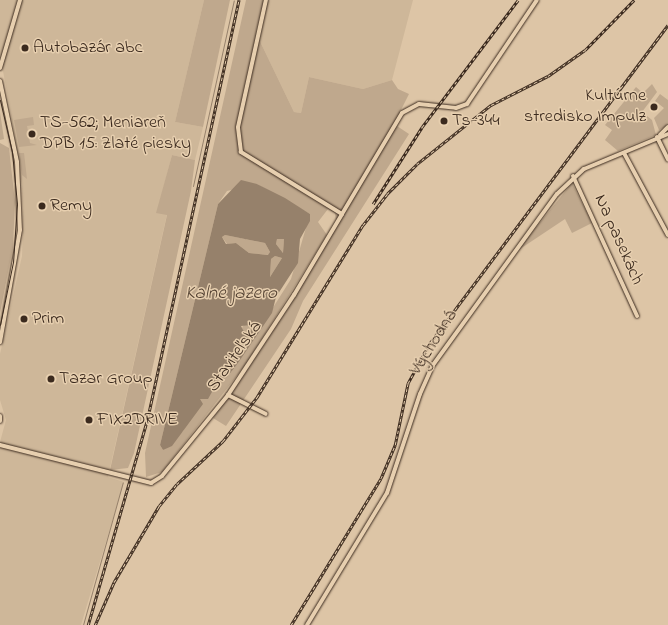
<!DOCTYPE html>
<html>
<head>
<meta charset="utf-8">
<style>
	body { margin:0 }
	#map { position:relative; width:668px; height:625px; overflow:hidden; background:#ddc5a6; font-family:"Indie Flower",sans-serif }
	div>[style] { position:absolute }
	.built>* { inset:0; background:#ceb799 }
	.green>* { inset:0; background:#bfa88d }
	.round { border-radius:50% }
	.water>* { inset:0; background:#96816b }
	.stream>* { height:1px; margin:-0.5px; padding:0 0.5px; transform-origin:0.5px; border-radius:0.5px; background:#96816b }
	.roads { filter:drop-shadow(0 0 1px #3b2a1e) drop-shadow(0 0 1px #3b2a1e) }
	.minor>* { height:4px; margin:-2px; padding:0 2px; transform-origin:2px; border-radius:2px; background:#e7cfaf }
	.tram>* { height:1px; margin:-0.5px; padding:0 0.5px; transform-origin:0.5px; border-radius:0.5px; background:#3b2a1e }
	.rail>* { height:2.5px; margin-top:-1.25px; transform-origin:0; background:repeating-linear-gradient(90deg,#e7cfaf 0 3px,#3b2a1e 0 6px); box-sizing:border-box; border-block:1px solid #3b2a1e }
	.dots>* { width:11px; height:11px; translate:-50% -50%; box-sizing:border-box; border:2px solid #e7cfaf; border-radius:50% }
	span { translate:-50% -50%; white-space:nowrap; text-align:center; line-height:1.15; -webkit-text-stroke:3px #e7cfaf; paint-order:stroke }
	.poi-label { font-size:18px; color:#3b2a1e }
	.left { translate:0 -50%; text-align:left }
	.right { translate:-100% -50%; text-align:right }
	.street-label { font-size:18px; color:#3b2a1e }
	.water-label { font-size:19px; color:#524031; font-style:italic }
</style>
</head>
<body>
<div id="map">
	<div class="built">
		<div style="clip-path:polygon(0 0,204px 0,175px 122px,203px 127px,195px 160px,172px 155px,157px 212px,167px 214px,108px 477px,124px 482px,81px 625px,0 625px,0 442px,6px 420px,0 400px,0 354px,22px 256px,23px 227px,22px 185px,12px 120px,3px 71px,0 72px)"></div>
		<div style="clip-path:polygon(264px 0,413px 0,392px 80px,363px 89px,309px 77px,301px 113px,294px 112px,256px 33px)"></div>
	</div>
	<div class="green">
		<div style="clip-path:polygon(204px 0,230px 0,203px 127px,175px 122px)"></div>
		<div style="clip-path:polygon(evenodd,246px 0,264px 0,256px 33px,294px 112px,301px 113px,309px 77px,363px 89px,392px 80px,398px 89px,409px 94px,394px 124px,409px 134px,303px 301px,291px 329px,226px 426px,213px 418px,286px 311px,336px 221px,335px 213px,328px 209px,318px 222px,327px 235px,246px 364px,162px 472px,146px 477px,145px 453px,246px 0,257px 184px,310px 214px,291px 279px,238px 363px,199px 399px,183px 431px,163px 450px,160px 445px,218px 204px,227px 191px,257px 184px)"></div>
		<div style="clip-path:polygon(652px 84px,657px 92px,642px 112px,652px 120px,656px 135px,618px 151px,605px 140px,612px 130px,605px 125px,636px 87px,643px 93px)"></div>
		<div style="clip-path:polygon(660px 94px,668px 100px,668px 125px,659px 130px,654px 118px,664px 108px,655px 101px)"></div>
		<div style="clip-path:polygon(0 112px,4px 139px,0 140px)"></div>
		<div style="clip-path:polygon(33px 117px,34px 125px,27px 126px,30px 143px,37px 145px,19px 147px,14px 120px)"></div>
		<div style="clip-path:polygon(0 143px,9px 148px,15px 202px,13px 247px,0 313px)"></div>
		<div style="clip-path:polygon(19px 153px,24px 153px,27px 179px,22px 175px)"></div>
		<div style="clip-path:polygon(172px 155px,195px 160px,191px 191px,134px 453px,128px 468px,110px 470px,167px 215px,156px 213px)"></div>
		<div style="clip-path:polygon(572px 183px,592px 223px,572px 233px,565px 219px,517px 251px)"></div>
		<div style="clip-path:polygon(225px 235px,265px 243px,270px 252px,269px 255px,249px 253px,236px 243px,227px 244px,222px 237px)"></div>
		<div style="clip-path:polygon(277px 238px,284px 239px,283px 253px,276px 244px)"></div>
		<div style="clip-path:polygon(275px 256px,282px 258px,270px 277px,271px 259px)"></div>
		<div class="round" style="left:242px;top:324px;width:10px;height:10px"></div>
		<div style="clip-path:polygon(240px 347px,236px 356px,230px 364px,235px 348px)"></div>
	</div>
	<div class="water">
		<div style="clip-path:polygon(evenodd,241px 180px,257px 184px,285px 198px,310px 214px,310px 221px,300px 239px,298px 263px,276px 297px,272px 313px,238px 363px,227px 377px,218px 381px,208px 399px,200px 399px,203px 404px,172px 446px,163px 450px,160px 445px,218px 204px,241px 180px,225px 235px,265px 243px,270px 252px,268px 255px,249px 253px,236px 243px,226px 244px,222px 237px,225px 235px,241px 180px,277px 239px,284px 239px,283px 253px,276px 244px,277px 239px,241px 180px,275px 256px,282px 258px,270px 277px,271px 259px,275px 256px,241px 180px,251px 325px,252px 330px,245px 334px,241px 326px,251px 325px,241px 180px,240px 347px,236px 356px,230px 364px,235px 348px,240px 347px)"></div>
	</div>
	<div class="stream">
		<div style="left:193px;top:186px;width:190px;rotate:-77.6deg"></div>
		<div style="left:83px;top:625px;width:148px;rotate:-74.4deg"></div>
	</div>
	<div class="roads">
		<div class="minor">
			<div style="left:0;top:68px;width:71px;rotate:-73.6deg"></div>
			<div style="left:0;top:81px;width:83px;rotate:78.1deg"></div>
			<div style="left:17px;top:162px;width:68px;rotate:87.5deg"></div>
			<div style="left:20px;top:230px;width:114px;rotate:100.1deg"></div>
			<div style="left:660px;top:135px;width:11px;rotate:-45deg"></div>
			<div style="left:657px;top:137px;width:25px;rotate:64deg"></div>
			<div style="left:624px;top:153px;width:93px;rotate:61.8deg"></div>
			<div style="left:573px;top:176px;width:154px;rotate:65.4deg"></div>
			<div style="left:342px;top:214px;width:117px;rotate:-59.3deg"></div>
			<div style="left:402px;top:113px;width:19px;rotate:-28deg"></div>
			<div style="left:419px;top:104px;width:37px;rotate:6deg"></div>
			<div style="left:456px;top:108px;width:12px;rotate:-20deg"></div>
			<div style="left:467px;top:104px;width:125px;rotate:-56.1deg"></div>
			<div style="left:228px;top:395px;width:42px;rotate:26.6deg"></div>
			<div style="left:0;top:416px;width:5px;rotate:90deg"></div>
			<div style="left:0;top:445px;width:156px;rotate:14.1deg"></div>
			<div style="left:151px;top:483px;width:13px;rotate:-32deg"></div>
			<div style="left:162px;top:476px;width:104px;rotate:-50.8deg"></div>
			<div style="left:228px;top:395px;width:120px;rotate:-56.6deg"></div>
			<div style="left:294px;top:295px;width:94px;rotate:-59.3deg"></div>
			<div style="left:342px;top:214px;width:119px;rotate:-148.5deg"></div>
			<div style="left:241px;top:152px;width:25px;rotate:-97deg"></div>
			<div style="left:238px;top:127px;width:130px;rotate:-77.6deg"></div>
			<div style="left:307px;top:625px;width:154px;rotate:-58.8deg"></div>
			<div style="left:387px;top:493px;width:104px;rotate:-71.6deg"></div>
			<div style="left:420px;top:394px;width:32px;rotate:-66deg"></div>
			<div style="left:433px;top:365px;width:211px;rotate:-54.1deg"></div>
			<div style="left:557px;top:194px;width:37px;rotate:-43deg"></div>
			<div style="left:584px;top:169px;width:91px;rotate:-22.6deg"></div>
		</div>
	</div>
	<div class="tram">
		<div style="left:0;top:100px;width:53px;rotate:77deg"></div>
		<div style="left:12px;top:152px;width:52px;rotate:84.5deg"></div>
		<div style="left:17px;top:204px;width:58px;rotate:93.9deg"></div>
		<div style="left:13px;top:262px;width:64px;rotate:101.7deg"></div>
	</div>
	<div class="rail">
		<div style="left:373px;top:204px;width:91px;rotate:-57.5deg"></div>
		<div style="left:422px;top:127px;width:159px;rotate:-52.9deg"></div>
		<div style="left:88px;top:625px;width:212px;rotate:-73.9deg"></div>
		<div style="left:147px;top:421px;width:431px;rotate:-77.7deg"></div>
		<div style="left:95px;top:625px;width:47px;rotate:-66.2deg"></div>
		<div style="left:114px;top:582px;width:88px;rotate:-59.4deg"></div>
		<div style="left:159px;top:506px;width:28px;rotate:-51deg"></div>
		<div style="left:177px;top:484px;width:63px;rotate:-43.1deg"></div>
		<div style="left:223px;top:441px;width:56px;rotate:-52.3deg"></div>
		<div style="left:257px;top:397px;width:202px;rotate:-58.4deg"></div>
		<div style="left:363px;top:225px;width:39px;rotate:-52deg"></div>
		<div style="left:387px;top:194px;width:42px;rotate:-45deg"></div>
		<div style="left:417px;top:164px;width:95px;rotate:-38.6deg"></div>
		<div style="left:491px;top:105px;width:64px;rotate:-27deg"></div>
		<div style="left:548px;top:76px;width:45px;rotate:-35.1deg"></div>
		<div style="left:585px;top:50px;width:70px;rotate:-45.6deg"></div>
		<div style="left:291px;top:625px;width:172px;rotate:-58.5deg"></div>
		<div style="left:381px;top:478px;width:36px;rotate:-67deg"></div>
		<div style="left:395px;top:445px;width:63px;rotate:-78.2deg"></div>
		<div style="left:408px;top:383px;width:46px;rotate:-61.2deg"></div>
		<div style="left:430px;top:343px;width:397px;rotate:-53.2deg"></div>
	</div>
	<div class="dots">
		<div style="left:25px;top:48px;background:#3b2a1e"></div>
		<div style="left:654px;top:107px;background:#3b2a1e"></div>
		<div style="left:444px;top:121px;background:#3b2a1e"></div>
		<div style="left:32px;top:134px;background:#3b2a1e"></div>
		<div style="left:42px;top:206px;background:#3b2a1e"></div>
		<div style="left:24px;top:319px;background:#3b2a1e"></div>
		<div style="left:51px;top:379px;background:#3b2a1e"></div>
		<div style="left:89px;top:420px;background:#3b2a1e"></div>
	</div>
	<div class="poi-label">
		<span class="left" style="left:33px;top:48px">Autobazár abc</span>
		<span class="right" style="left:646px;top:107px">Kultúrne<br>stredisko Impulz</span>
		<span class="left" style="left:452px;top:121px">Ts-344</span>
		<span class="left" style="left:40px;top:134px">TS-562; Meniareň<br>DPB 15: Zlaté piesky</span>
		<span class="left" style="left:50px;top:206px">Remy</span>
		<span class="left" style="left:32px;top:319px">Prim</span>
		<span class="left" style="left:59px;top:379px">Tazar Group</span>
		<span class="left" style="left:97px;top:420px">FIX2DRIVE</span>
	</div>
	<div class="street-label">
		<span style="left:618px;top:240px;rotate:66deg">Na pasekách</span>
		<span style="left:434px;top:343px;rotate:-58deg">Východná</span>
		<span style="left:235px;top:357px;rotate:-55deg">Staviteľská</span>
	</div>
	<div class="water-label">
		<span style="left:231px;top:294px">Kalné jazero</span>
	</div>
</div>
</body>
</html>
